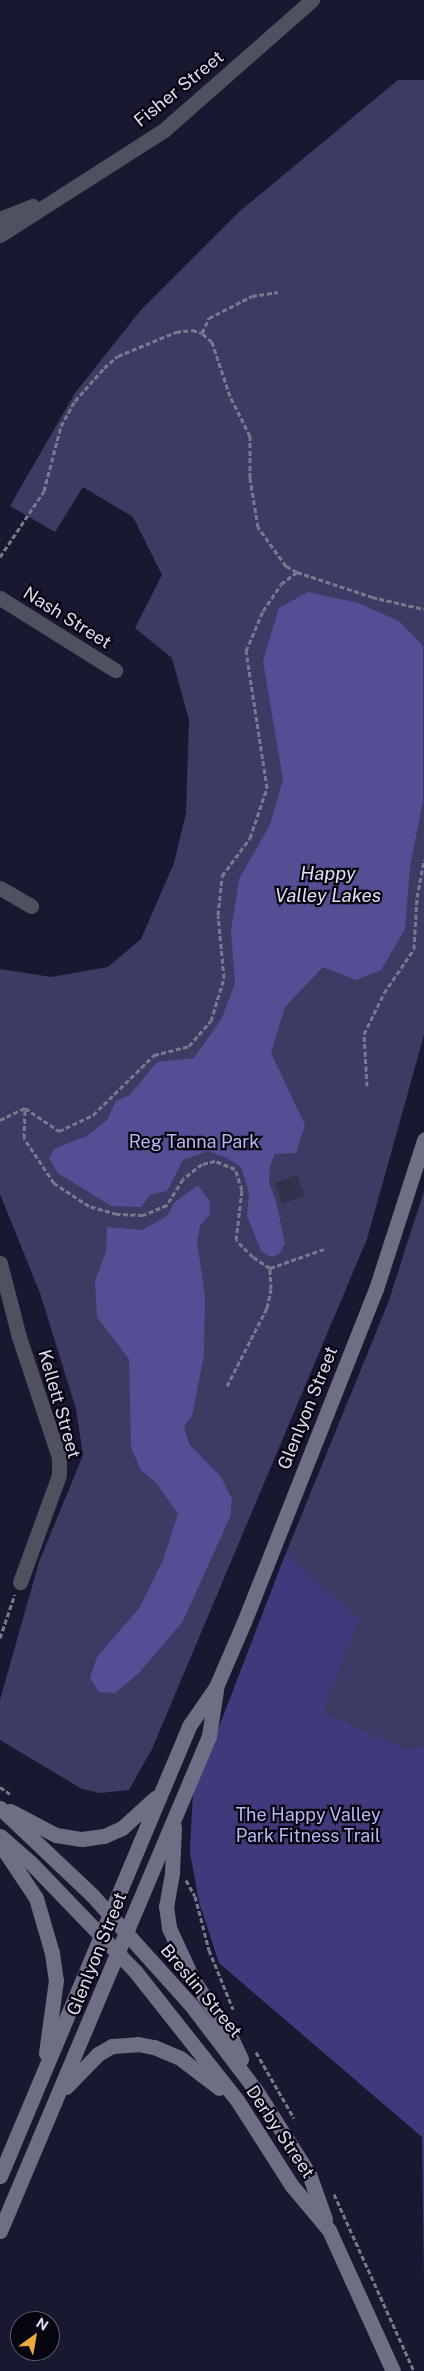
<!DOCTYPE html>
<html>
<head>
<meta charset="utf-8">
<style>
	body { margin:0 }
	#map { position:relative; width:424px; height:2371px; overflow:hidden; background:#191831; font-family:"Public Sans",sans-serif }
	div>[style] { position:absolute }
	.green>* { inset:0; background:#3c3b64 }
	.forest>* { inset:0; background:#40397c }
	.water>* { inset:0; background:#544f95 }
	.building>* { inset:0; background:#33324d }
	.path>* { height:3px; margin-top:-1.5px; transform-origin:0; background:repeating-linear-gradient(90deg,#79798e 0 5px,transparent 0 7.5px) }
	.street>* { height:15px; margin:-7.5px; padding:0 7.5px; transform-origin:7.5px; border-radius:7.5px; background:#50515e }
	.secondary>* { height:15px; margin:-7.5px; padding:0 7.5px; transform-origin:7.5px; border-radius:7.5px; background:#6e6f84 }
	span { translate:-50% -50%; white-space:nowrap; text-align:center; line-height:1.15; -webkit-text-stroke:4.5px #06050f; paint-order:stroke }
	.street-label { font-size:18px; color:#dddeef }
	.park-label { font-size:18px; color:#b7b7f3 }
	.water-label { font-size:19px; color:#e0e0f5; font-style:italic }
	.north { position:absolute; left:10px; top:2311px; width:50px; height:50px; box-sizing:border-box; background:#06050f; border:1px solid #5c5c69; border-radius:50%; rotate:32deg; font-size:14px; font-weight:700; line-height:20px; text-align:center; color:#dddeef }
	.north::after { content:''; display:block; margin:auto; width:18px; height:22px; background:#eda83b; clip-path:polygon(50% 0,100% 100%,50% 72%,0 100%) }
</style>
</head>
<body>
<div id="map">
	<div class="green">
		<div style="clip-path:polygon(398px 80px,424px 80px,424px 1035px,367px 1239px,152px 1749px,129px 1790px,100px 1793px,82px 1789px,0 1740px,0 1700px,39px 1562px,83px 1455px,76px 1409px,40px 1293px,0 1194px,0 969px,51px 977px,108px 967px,141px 939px,174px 863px,186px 813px,189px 720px,172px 658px,135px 628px,162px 575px,133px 517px,83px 487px,55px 532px,10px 506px,75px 393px,140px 311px,240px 211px)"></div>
		<div style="clip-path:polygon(424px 1191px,424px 2062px,200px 1906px,190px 1852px,193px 1795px,286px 1553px,388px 1303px)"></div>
	</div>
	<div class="forest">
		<div style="clip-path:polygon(286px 1553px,359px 1620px,323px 1712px,404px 1749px,424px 1747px,424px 2286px,422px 2137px,219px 1963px,200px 1905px,190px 1852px,193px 1795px)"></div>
	</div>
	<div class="water">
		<div style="clip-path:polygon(308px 592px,358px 603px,399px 621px,423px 646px,423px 801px,410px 867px,405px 929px,381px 970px,356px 980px,323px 967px,285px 1007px,271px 1053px,305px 1125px,296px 1153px,275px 1154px,270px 1166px,269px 1183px,276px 1201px,285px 1244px,279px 1254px,271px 1257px,261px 1251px,247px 1216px,249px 1192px,241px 1167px,227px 1158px,208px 1151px,183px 1160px,167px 1191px,150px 1195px,141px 1207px,111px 1206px,58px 1173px,49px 1158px,54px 1149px,87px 1136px,107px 1120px,116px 1101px,130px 1095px,157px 1062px,194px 1058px,222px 1018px,235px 983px,231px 931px,239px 879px,270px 825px,283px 779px,263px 661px,279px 608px)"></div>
		<div style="clip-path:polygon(198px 1185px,210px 1202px,210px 1214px,200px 1226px,197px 1242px,205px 1296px,204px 1355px,192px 1416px,184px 1426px,189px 1444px,221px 1477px,232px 1499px,230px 1517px,183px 1621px,139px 1673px,115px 1693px,99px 1692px,90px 1678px,97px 1657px,140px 1607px,163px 1560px,178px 1514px,157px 1484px,141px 1470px,131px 1448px,129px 1359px,97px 1317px,95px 1281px,106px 1251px,107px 1227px,142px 1230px,167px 1216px,174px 1203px)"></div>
	</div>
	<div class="building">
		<div style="clip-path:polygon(297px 1175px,305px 1196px,282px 1204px,275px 1183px)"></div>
	</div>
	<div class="path">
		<div style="left:0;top:557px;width:79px;rotate:-56.3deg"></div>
		<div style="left:44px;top:491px;width:67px;rotate:-75.3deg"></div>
		<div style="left:61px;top:426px;width:29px;rotate:-61deg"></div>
		<div style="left:75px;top:401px;width:44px;rotate:-48.7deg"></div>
		<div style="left:104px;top:368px;width:18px;rotate:-41deg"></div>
		<div style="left:118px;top:356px;width:63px;rotate:-22.5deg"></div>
		<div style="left:176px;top:332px;width:16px;rotate:-7deg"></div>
		<div style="left:192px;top:330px;width:10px;rotate:17deg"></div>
		<div style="left:297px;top:572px;width:79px;rotate:18.4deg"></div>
		<div style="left:372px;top:597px;width:53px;rotate:13deg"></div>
		<div style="left:367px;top:1086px;width:52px;rotate:-93.3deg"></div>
		<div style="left:364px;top:1034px;width:46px;rotate:-64deg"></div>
		<div style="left:384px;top:993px;width:53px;rotate:-55.7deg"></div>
		<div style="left:414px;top:949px;width:52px;rotate:-86.7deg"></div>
		<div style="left:417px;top:897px;width:38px;rotate:-79deg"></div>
		<div style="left:0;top:1120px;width:28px;rotate:-26deg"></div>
		<div style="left:270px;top:1268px;width:20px;rotate:-147deg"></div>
		<div style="left:253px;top:1257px;width:24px;rotate:-135deg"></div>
		<div style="left:236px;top:1240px;width:50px;rotate:-83.2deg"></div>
		<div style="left:242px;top:1190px;width:22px;rotate:-108deg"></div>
		<div style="left:235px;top:1169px;width:22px;rotate:-158deg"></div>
		<div style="left:215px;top:1161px;width:13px;rotate:167deg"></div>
		<div style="left:202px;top:1164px;width:24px;rotate:142deg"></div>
		<div style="left:183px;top:1179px;width:31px;rotate:122deg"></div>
		<div style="left:167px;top:1205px;width:26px;rotate:157deg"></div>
		<div style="left:143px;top:1215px;width:26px;rotate:-178deg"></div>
		<div style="left:117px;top:1214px;width:29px;rotate:-164deg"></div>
		<div style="left:89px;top:1206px;width:42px;rotate:-146.7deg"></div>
		<div style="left:54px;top:1183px;width:54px;rotate:-123.7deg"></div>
		<div style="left:24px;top:1138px;width:30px;rotate:-88deg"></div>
		<div style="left:25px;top:1108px;width:41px;rotate:34.1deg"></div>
		<div style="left:59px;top:1131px;width:38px;rotate:-25deg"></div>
		<div style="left:93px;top:1115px;width:86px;rotate:-44.5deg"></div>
		<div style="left:154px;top:1055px;width:36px;rotate:-14deg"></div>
		<div style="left:189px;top:1046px;width:33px;rotate:-49deg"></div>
		<div style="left:211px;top:1021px;width:45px;rotate:-73.2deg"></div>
		<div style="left:224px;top:978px;width:63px;rotate:-95.4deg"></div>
		<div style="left:218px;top:915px;width:39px;rotate:-84deg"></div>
		<div style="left:222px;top:876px;width:47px;rotate:-53.6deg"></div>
		<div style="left:250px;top:838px;width:53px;rotate:-71.2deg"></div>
		<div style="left:267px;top:788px;width:139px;rotate:-98.7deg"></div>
		<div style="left:246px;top:651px;width:43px;rotate:-67deg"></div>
		<div style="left:263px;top:611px;width:32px;rotate:-56deg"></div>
		<div style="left:281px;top:584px;width:20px;rotate:-37deg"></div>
		<div style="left:297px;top:572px;width:13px;rotate:-151deg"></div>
		<div style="left:286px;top:566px;width:48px;rotate:-125.7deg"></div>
		<div style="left:258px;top:527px;width:50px;rotate:-99.3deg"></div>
		<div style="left:250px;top:478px;width:42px;rotate:-90deg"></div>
		<div style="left:250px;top:436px;width:45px;rotate:-116.6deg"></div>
		<div style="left:230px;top:396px;width:57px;rotate:-108.4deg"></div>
		<div style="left:212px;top:342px;width:13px;rotate:-138deg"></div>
		<div style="left:202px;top:333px;width:17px;rotate:-65deg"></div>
		<div style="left:209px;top:318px;width:48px;rotate:-27.1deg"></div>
		<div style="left:252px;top:296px;width:26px;rotate:-9deg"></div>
		<div style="left:227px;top:1386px;width:88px;rotate:-62.9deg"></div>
		<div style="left:267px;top:1308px;width:19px;rotate:-78deg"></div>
		<div style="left:271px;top:1289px;width:21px;rotate:-93deg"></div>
		<div style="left:270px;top:1268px;width:57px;rotate:-19.4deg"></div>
		<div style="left:0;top:1638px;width:46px;rotate:-71.2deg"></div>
		<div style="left:0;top:1787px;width:12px;rotate:35deg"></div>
		<div style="left:186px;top:1880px;width:18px;rotate:61deg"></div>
		<div style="left:195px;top:1896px;width:56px;rotate:75.5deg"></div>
		<div style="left:209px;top:1950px;width:64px;rotate:67.9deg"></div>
		<div style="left:256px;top:2052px;width:76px;rotate:60.1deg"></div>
		<div style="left:334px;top:2194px;width:194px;rotate:65.7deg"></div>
	</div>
	<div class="street">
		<div style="left:0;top:219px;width:35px;rotate:-22deg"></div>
		<div style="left:0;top:235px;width:195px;rotate:-32.6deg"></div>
		<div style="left:164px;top:130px;width:197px;rotate:-41.3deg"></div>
		<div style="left:0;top:598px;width:136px;rotate:32.1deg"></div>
		<div style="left:0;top:888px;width:36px;rotate:30deg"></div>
		<div style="left:0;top:1263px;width:76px;rotate:75.6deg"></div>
		<div style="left:19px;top:1337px;width:126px;rotate:71.6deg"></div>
		<div style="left:59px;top:1457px;width:18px;rotate:90deg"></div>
		<div style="left:59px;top:1475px;width:114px;rotate:110deg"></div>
	</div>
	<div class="secondary">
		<div style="left:0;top:1808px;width:127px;rotate:43.4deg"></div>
		<div style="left:92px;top:1895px;width:148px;rotate:48deg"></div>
		<div style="left:191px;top:2005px;width:109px;rotate:52.8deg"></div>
		<div style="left:257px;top:2092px;width:97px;rotate:57.6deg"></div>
		<div style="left:309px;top:2174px;width:48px;rotate:70.4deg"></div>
		<div style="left:10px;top:1811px;width:52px;rotate:27.6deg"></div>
		<div style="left:56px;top:1835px;width:26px;rotate:9deg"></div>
		<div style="left:82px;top:1839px;width:22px;rotate:-8deg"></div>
		<div style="left:104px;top:1836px;width:20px;rotate:-24deg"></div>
		<div style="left:122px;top:1828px;width:45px;rotate:-42.3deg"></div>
		<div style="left:174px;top:1827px;width:46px;rotate:92.5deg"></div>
		<div style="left:172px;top:1873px;width:34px;rotate:100deg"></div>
		<div style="left:166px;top:1906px;width:22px;rotate:82deg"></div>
		<div style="left:169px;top:1928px;width:57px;rotate:65.2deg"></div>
		<div style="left:193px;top:1980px;width:62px;rotate:55.5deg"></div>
		<div style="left:228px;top:2031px;width:31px;rotate:65deg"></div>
		<div style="left:0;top:1836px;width:41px;rotate:41.1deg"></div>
		<div style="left:31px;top:1863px;width:150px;rotate:46.1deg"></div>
		<div style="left:135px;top:1971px;width:164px;rotate:51.7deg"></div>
		<div style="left:237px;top:2100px;width:102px;rotate:57.4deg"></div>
		<div style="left:292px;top:2186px;width:57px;rotate:49.9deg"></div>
		<div style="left:329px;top:2230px;width:155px;rotate:65.6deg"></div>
		<div style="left:0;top:1844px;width:65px;rotate:56.3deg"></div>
		<div style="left:36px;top:1898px;width:57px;rotate:73.8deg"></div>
		<div style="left:52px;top:1953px;width:27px;rotate:82deg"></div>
		<div style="left:56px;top:1980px;width:74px;rotate:97.8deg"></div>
		<div style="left:66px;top:2087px;width:46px;rotate:-45.9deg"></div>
		<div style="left:98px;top:2054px;width:16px;rotate:-30deg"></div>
		<div style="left:112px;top:2046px;width:26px;rotate:-4deg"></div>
		<div style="left:138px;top:2044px;width:16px;rotate:11deg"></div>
		<div style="left:154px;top:2047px;width:28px;rotate:23deg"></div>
		<div style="left:180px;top:2058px;width:49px;rotate:37.6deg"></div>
		<div style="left:0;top:2176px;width:488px;rotate:-67.2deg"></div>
		<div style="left:189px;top:1726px;width:47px;rotate:-55.3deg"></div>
		<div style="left:216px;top:1687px;width:71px;rotate:-66.7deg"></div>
		<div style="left:244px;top:1622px;width:358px;rotate:-68.4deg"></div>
		<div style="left:376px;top:1289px;width:157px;rotate:-72.1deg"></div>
		<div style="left:0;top:2231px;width:537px;rotate:-67.11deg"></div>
		<div style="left:209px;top:1736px;width:47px;rotate:-81.3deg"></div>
	</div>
	<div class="street-label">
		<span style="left:179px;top:89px;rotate:-39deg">Fisher Street</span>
		<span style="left:67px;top:618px;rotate:32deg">Nash Street</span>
		<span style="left:59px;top:1404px;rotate:74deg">Kellett Street</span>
		<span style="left:308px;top:1408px;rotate:-68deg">Glenlyon Street</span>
		<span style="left:97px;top:1954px;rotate:-68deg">Glenlyon Street</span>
		<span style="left:201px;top:1991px;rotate:50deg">Breslin Street</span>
		<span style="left:280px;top:2132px;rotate:56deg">Derby Street</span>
	</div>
	<div class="park-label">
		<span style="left:194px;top:1142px">Reg Tanna Park</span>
		<span style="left:308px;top:1826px">The Happy Valley<br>Park Fitness Trail</span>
	</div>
	<div class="water-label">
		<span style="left:328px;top:885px">Happy<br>Valley Lakes</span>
	</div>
	<div class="north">N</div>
</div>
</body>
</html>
